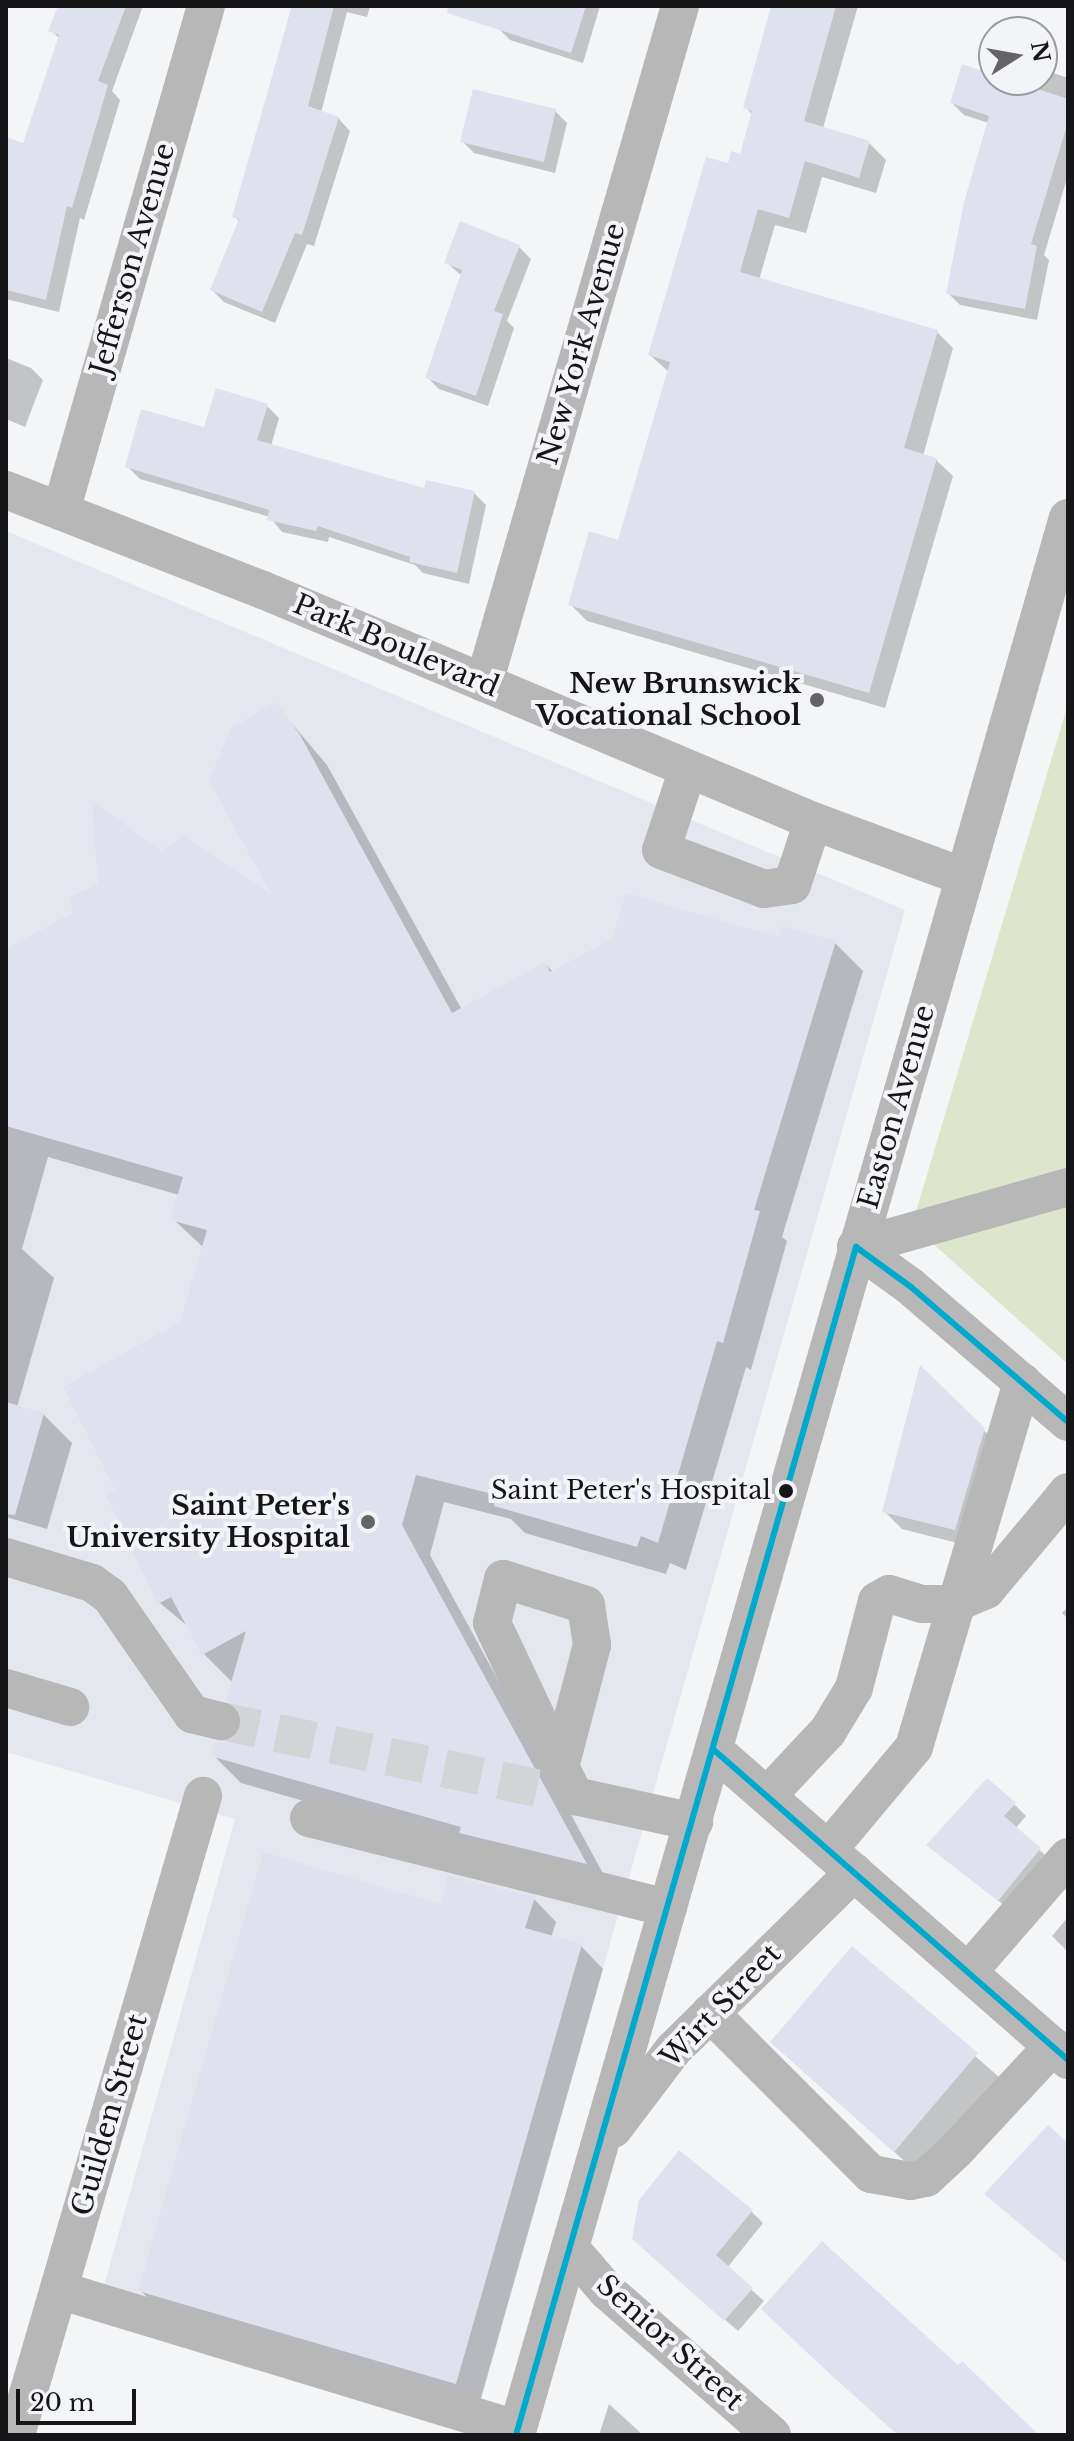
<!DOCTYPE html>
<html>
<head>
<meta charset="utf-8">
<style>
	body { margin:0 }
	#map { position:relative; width:1074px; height:2441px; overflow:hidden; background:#f4f5f7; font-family:"Libre Baskerville",serif }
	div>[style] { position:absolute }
	.built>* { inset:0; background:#e5e7ee }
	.green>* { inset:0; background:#dde5cc }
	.shadow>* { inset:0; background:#0003 }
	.building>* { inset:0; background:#dfe2ee }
	.minor-tunnel>* { height:38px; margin-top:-19px; transform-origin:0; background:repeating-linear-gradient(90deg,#d3d4d6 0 38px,transparent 0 57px) }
	.minor>* { height:38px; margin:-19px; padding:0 19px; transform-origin:19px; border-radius:19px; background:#b7b7b7 }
	.bus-1>* { height:6px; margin:-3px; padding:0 3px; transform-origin:3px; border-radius:3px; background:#00a9ce }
	.dots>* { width:22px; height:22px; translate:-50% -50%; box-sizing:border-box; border:4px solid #f3f4f8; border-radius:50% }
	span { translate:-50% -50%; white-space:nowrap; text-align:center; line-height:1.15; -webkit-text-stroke:8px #f3f4f8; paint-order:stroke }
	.bus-label { font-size:26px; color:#161618 }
	.right { translate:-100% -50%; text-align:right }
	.street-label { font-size:28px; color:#161618 }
	.poi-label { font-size:28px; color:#161618; font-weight:700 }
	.frame { position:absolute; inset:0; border:8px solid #161618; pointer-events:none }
	.north { position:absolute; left:978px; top:16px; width:80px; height:80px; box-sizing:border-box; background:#f3f4f8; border:2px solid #9b9b9e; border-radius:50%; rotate:79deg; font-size:22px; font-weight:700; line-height:32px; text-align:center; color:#161618 }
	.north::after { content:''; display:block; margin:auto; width:28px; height:36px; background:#646466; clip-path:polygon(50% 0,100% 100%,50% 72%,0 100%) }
	.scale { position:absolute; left:16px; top:2389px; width:120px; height:36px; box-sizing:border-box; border:4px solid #161618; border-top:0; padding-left:10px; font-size:24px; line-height:28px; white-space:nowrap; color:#161618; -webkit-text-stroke:6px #f3f4f8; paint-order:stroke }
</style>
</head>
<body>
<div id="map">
	<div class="built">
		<div style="clip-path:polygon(6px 531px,905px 910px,471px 2431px,94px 2321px,235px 1819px,6px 1752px)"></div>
	</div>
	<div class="green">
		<div style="clip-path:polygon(1068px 704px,1068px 1364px,912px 1225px)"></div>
	</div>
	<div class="shadow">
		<div style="clip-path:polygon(60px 6px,143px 6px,112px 91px,120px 100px,84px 220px,80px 218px,59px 312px,6px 299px,6px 140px,24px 145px,60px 39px,51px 30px)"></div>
		<div style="clip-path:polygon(292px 6px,370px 6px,367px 17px,347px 12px,321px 113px,338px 118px,350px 131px,314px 246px,307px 244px,275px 323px,224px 302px,212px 290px,240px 222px,234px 216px)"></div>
		<div style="clip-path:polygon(505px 6px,600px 6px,583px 63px,510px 40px,498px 28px)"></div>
		<div style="clip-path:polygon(773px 6px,858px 6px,823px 128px,869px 143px,886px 160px,876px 193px,822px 177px,806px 233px,775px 225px,759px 280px,937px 332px,953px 348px,923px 456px,936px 460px,953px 476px,885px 708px,587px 621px,570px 604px,620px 542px,669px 372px,650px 355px,729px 165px,741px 156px,753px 115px,745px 107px)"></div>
		<div style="clip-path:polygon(1042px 69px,1068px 78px,1068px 175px,1044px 255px,1049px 260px,1037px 320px,960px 305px,948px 293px,989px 123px,964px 115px,952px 103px,994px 77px,1042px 80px)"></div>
		<div style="clip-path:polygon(555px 111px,567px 123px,555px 173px,474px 153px,462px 141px)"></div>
		<div style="clip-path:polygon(519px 247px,531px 259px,507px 321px,514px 328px,488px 406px,439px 389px,427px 377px,462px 276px,446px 262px)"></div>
		<div style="clip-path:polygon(6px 358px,31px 368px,43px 380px,25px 427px,6px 419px)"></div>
		<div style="clip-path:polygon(267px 406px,279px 418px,271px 446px,426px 490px,474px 493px,486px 505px,469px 584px,423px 573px,415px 565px,329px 537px,328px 542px,282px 532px,270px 517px,140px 479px,128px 467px)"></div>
		<div style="clip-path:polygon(276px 705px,327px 765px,462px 1010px,545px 964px,553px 972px,779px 939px,835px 943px,863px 971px,782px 1237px,787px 1241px,751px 1370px,746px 1367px,686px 1570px,670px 1563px,666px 1574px,525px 1533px,511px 1519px,444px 1502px,430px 1555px,612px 1890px,241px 1783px,213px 1755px,244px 1728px,233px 1683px,204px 1654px,191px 1629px,160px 1603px,117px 1491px,182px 1323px,204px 1248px,173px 1219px,179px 1195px,48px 1157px,22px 1249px,54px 1278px,17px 1407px,43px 1414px,72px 1443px,47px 1529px,6px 1517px,6px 951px,74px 914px,161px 853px,277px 900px)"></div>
		<div style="clip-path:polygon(921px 1369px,1002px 1448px,973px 1547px,902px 1529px,884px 1511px)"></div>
		<div style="clip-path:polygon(1068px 1607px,1068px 1619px,1062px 1613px)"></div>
		<div style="clip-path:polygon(1014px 1804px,1026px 1816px,1015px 1829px,1052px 1861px,1011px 1911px,929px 1845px)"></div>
		<div style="clip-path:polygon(534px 1899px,556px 1922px,551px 1938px,581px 1946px,603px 1969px,479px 2406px,162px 2313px,140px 2290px,442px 1906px)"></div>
		<div style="clip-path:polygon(1068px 1917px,1068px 1952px,1052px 1936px)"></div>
		<div style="clip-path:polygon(852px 1948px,999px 2077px,918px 2173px,795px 2064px)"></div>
		<div style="clip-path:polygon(751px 2211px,763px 2223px,727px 2268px,764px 2301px,738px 2331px,647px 2251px)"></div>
		<div style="clip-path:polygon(609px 2404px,643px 2435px,599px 2435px)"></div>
	</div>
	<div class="building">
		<div style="clip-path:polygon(58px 6px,126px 6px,98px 81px,108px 85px,72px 208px,67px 206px,46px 300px,6px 290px,6px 137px,23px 143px,59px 35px,48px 31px)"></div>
		<div style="clip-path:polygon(292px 6px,334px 6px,308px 106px,339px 117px,302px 235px,295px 233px,262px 312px,210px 290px,239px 219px,232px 217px)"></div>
		<div style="clip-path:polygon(448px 6px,586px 6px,571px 53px,447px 13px)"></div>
		<div style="clip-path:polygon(771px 6px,836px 6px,804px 121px,870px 141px,859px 178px,805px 161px,789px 218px,758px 209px,740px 272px,938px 330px,904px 448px,937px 458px,869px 693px,568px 605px,589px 531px,618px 540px,670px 362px,648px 355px,706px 157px,728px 163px,731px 151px,740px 154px,752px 111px,743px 108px)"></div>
		<div style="clip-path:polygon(962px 64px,994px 75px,994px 80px,1010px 80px,1068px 99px,1068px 122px,1031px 244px,1037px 246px,1025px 309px,946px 294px,964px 202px,989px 116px,950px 103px)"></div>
		<div style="clip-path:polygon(473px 89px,556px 109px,544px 162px,460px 142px)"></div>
		<div style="clip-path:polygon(460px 221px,520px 245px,494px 311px,503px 314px,476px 396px,425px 378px,462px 270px,444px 263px)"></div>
		<div style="clip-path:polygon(216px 388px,268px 404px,257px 440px,424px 488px,426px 480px,475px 491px,457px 573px,409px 562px,410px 557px,318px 526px,316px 531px,267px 520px,269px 510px,125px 467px,141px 409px,204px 427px)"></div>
		<div style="clip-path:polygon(276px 702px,300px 735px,452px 1013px,545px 962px,550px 972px,612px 939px,626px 893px,778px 937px,782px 926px,836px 941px,754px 1210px,760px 1211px,723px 1343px,717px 1341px,658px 1543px,641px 1536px,637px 1547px,494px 1506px,497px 1495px,416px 1475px,402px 1525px,587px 1864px,459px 1833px,461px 1827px,210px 1756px,214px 1742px,228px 1742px,242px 1727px,242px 1714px,226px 1700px,246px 1631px,202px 1655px,171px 1597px,158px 1604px,106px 1495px,115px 1490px,63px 1387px,180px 1322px,207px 1230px,170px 1220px,183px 1177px,6px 1126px,6px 949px,72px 913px,70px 897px,98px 884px,92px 800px,161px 851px,183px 836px,271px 894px,209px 781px,231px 728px)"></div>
		<div style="clip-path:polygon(920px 1365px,985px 1428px,955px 1530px,882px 1512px)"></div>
		<div style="clip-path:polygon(6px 1402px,44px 1413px,15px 1515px,6px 1514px)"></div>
		<div style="clip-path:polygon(987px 1778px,1016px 1803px,1004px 1816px,1041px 1848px,998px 1901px,926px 1845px)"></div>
		<div style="clip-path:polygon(263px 1852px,440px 1904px,448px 1876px,535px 1897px,525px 1928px,582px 1944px,456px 2384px,138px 2291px)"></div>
		<div style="clip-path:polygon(852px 1946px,978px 2053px,894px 2152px,770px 2042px)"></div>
		<div style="clip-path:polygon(1048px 2125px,1068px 2143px,1068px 2264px,984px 2194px)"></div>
		<div style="clip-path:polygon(679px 2150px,753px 2210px,716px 2255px,753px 2288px,724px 2321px,632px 2239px,639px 2200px)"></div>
		<div style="clip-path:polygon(822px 2241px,958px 2365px,962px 2361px,1039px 2435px,898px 2435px,831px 2375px,761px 2309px)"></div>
	</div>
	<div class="minor-tunnel">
		<div style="left:221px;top:1721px;width:332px;rotate:12deg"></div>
	</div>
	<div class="minor">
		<div style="left:6px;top:490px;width:276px;rotate:21.3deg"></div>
		<div style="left:263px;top:590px;width:597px;rotate:22.78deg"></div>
		<div style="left:813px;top:821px;width:161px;rotate:20.3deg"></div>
		<div style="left:61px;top:511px;width:525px;rotate:-73.98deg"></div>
		<div style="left:484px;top:683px;width:705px;rotate:-73.85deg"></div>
		<div style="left:688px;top:769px;width:85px;rotate:108.4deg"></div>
		<div style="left:661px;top:850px;width:110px;rotate:20.7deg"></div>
		<div style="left:764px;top:889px;width:28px;rotate:-8deg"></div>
		<div style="left:792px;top:885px;width:67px;rotate:-71.8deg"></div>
		<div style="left:856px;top:1247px;width:68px;rotate:36deg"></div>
		<div style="left:911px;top:1287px;width:207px;rotate:40.7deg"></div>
		<div style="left:856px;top:1247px;width:220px;rotate:-15.8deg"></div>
		<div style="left:6px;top:1557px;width:90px;rotate:16.8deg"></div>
		<div style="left:92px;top:1583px;width:22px;rotate:36deg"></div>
		<div style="left:110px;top:1596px;width:144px;rotate:55.2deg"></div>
		<div style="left:192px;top:1714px;width:30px;rotate:14deg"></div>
		<div style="left:6px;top:1688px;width:67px;rotate:16.5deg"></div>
		<div style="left:714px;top:1750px;width:471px;rotate:41.2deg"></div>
		<div style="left:560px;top:1767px;width:126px;rotate:-75.3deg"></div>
		<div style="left:592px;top:1645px;width:40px;rotate:-98.5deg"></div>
		<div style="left:586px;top:1605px;width:87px;rotate:-162.6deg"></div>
		<div style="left:503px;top:1579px;width:45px;rotate:104deg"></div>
		<div style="left:492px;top:1623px;width:159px;rotate:64.7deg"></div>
		<div style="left:560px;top:1767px;width:33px;rotate:63deg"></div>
		<div style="left:575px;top:1796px;width:122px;rotate:12.3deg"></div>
		<div style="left:767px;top:1796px;width:89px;rotate:-46.8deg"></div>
		<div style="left:828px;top:1731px;width:50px;rotate:-58.8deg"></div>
		<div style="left:854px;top:1688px;width:90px;rotate:-75.2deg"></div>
		<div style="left:877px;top:1601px;width:14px;rotate:-30deg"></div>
		<div style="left:889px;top:1594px;width:34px;rotate:17deg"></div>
		<div style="left:922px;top:1604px;width:31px"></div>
		<div style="left:953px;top:1604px;width:36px;rotate:-23deg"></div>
		<div style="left:986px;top:1590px;width:128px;rotate:-50.1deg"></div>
		<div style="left:309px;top:1818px;width:370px;rotate:14.1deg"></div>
		<div style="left:828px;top:1850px;width:134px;rotate:-50.1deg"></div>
		<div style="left:914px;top:1747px;width:381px;rotate:-73.5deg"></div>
		<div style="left:968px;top:1972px;width:152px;rotate:-49deg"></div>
		<div style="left:710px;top:2013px;width:228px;rotate:45deg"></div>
		<div style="left:871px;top:2174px;width:40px;rotate:10deg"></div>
		<div style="left:910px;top:2181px;width:16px;rotate:-11deg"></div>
		<div style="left:926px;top:2178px;width:41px;rotate:-43deg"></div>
		<div style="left:956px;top:2150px;width:142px;rotate:-47deg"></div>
		<div style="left:613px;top:2129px;width:99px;rotate:-52.8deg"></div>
		<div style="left:673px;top:2050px;width:254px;rotate:-44.5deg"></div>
		<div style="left:570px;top:2248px;width:57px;rotate:49.3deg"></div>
		<div style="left:607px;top:2291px;width:219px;rotate:41.1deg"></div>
		<div style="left:59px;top:2290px;width:479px;rotate:16.9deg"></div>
		<div style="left:16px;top:2435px;width:666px;rotate:-73.69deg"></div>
		<div style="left:516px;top:2435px;width:1995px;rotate:-73.94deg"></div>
	</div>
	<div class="bus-1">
		<div style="left:856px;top:1247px;width:68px;rotate:36deg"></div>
		<div style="left:911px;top:1287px;width:207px;rotate:40.7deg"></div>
		<div style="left:714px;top:1750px;width:471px;rotate:41.2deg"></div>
		<div style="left:516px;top:2435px;width:1236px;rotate:-74.03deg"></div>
	</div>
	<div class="dots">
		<div style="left:817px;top:700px;background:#646466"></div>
		<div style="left:786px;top:1491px;background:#161618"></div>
		<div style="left:368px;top:1522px;background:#646466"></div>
	</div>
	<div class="bus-label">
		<span class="right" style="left:771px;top:1491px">Saint Peter's Hospital</span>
	</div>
	<div class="street-label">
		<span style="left:133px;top:259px;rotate:-74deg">Jefferson Avenue</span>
		<span style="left:582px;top:344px;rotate:-74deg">New York Avenue</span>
		<span style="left:396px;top:646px;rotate:23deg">Park Boulevard</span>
		<span style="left:897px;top:1107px;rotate:-74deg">Easton Avenue</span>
		<span style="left:721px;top:2006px;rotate:-46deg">Wirt Street</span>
		<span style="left:110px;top:2115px;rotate:-74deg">Guilden Street</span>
		<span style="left:670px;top:2343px;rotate:42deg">Senior Street</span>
	</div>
	<div class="poi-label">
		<span class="right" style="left:801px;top:700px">New Brunswick<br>Vocational School</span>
		<span class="right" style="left:350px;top:1522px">Saint Peter's<br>University Hospital</span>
	</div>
	<div class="frame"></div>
	<div class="north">N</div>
	<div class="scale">20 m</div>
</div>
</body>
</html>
